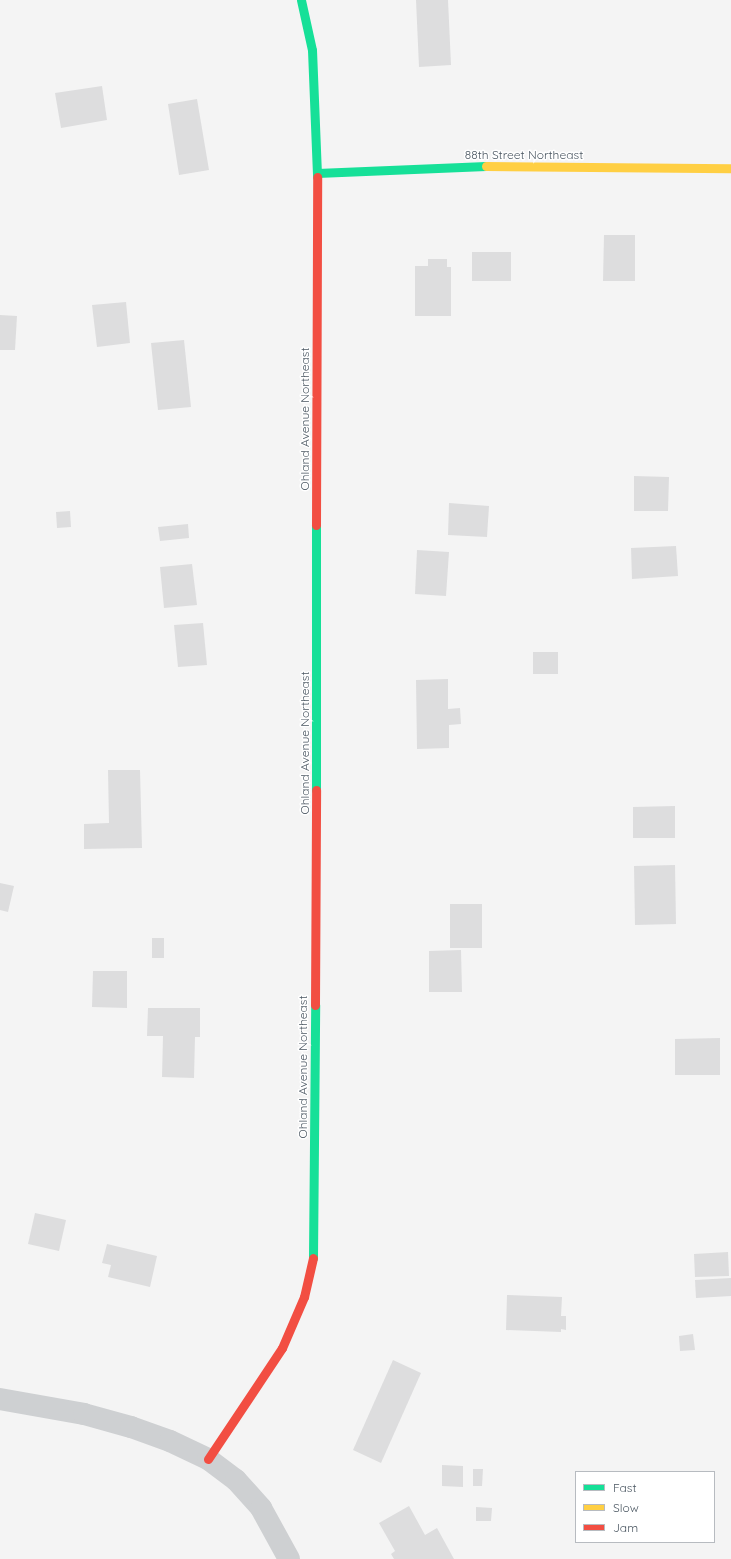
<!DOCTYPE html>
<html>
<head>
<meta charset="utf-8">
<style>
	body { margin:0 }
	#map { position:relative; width:731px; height:1559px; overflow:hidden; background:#f4f4f4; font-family:Quicksand,sans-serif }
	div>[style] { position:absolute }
	.building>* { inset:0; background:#ddddde }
	.street>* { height:22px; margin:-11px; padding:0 11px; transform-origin:11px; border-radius:11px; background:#ced0d2 }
	.fast>* { height:9px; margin:-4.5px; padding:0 4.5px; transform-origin:4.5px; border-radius:4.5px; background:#16e098 }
	.slow>* { height:9px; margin:-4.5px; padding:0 4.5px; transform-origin:4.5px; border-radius:4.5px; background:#ffcf43 }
	.jam>* { height:9px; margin:-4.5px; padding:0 4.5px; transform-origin:4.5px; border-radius:4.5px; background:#f24e42 }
	span { translate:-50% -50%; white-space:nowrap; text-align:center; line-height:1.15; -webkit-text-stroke:3px #fff; paint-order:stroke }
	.street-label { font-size:12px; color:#4a5661 }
	.legend { position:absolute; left:575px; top:1471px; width:140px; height:72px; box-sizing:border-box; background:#fff; border:1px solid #b7bbc0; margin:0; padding:5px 7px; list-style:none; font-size:12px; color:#4a5661 }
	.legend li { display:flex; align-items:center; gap:8px; height:20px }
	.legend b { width:20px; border:1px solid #b7bbc0 }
</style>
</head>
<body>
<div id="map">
	<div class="building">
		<div style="clip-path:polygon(416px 0,448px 0,451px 65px,419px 67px)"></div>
		<div style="clip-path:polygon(102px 86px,107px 120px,61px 128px,55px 93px)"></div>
		<div style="clip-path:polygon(197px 99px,209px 170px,179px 175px,168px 104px)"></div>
		<div style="clip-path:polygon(604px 235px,635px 235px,635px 281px,603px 281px)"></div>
		<div style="clip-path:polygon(472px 252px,511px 252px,511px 281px,472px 281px)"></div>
		<div style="clip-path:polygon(428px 259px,447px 259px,447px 267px,451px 267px,451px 316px,415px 316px,415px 266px,428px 266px)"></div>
		<div style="clip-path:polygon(126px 302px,130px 343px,97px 347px,92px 305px)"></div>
		<div style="clip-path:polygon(0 315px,17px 316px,15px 350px,0 350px)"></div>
		<div style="clip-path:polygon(184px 340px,191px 407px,158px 410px,151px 343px)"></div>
		<div style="clip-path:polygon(634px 476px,669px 477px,668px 511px,634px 511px)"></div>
		<div style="clip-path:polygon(449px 503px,489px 506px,487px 537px,448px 535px)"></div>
		<div style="clip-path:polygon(70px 511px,71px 527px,57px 528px,56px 512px)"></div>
		<div style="clip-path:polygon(188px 524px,189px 538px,160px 541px,158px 527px)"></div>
		<div style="clip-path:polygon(676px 546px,678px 576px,632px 579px,631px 548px)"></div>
		<div style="clip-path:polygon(417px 550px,449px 552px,446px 596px,415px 594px)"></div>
		<div style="clip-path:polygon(192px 564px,197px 605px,164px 608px,160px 567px)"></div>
		<div style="clip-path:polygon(203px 623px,207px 665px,178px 667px,174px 625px)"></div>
		<div style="clip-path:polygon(533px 652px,558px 652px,558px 674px,533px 674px)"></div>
		<div style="clip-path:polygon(448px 679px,448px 709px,460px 708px,461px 724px,449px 725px,449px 748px,417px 749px,416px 680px)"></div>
		<div style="clip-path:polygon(108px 770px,140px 770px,142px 848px,84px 849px,84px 824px,109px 823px)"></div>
		<div style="clip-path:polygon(675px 806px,675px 838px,633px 838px,633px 807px)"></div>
		<div style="clip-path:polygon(675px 865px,676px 924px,635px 925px,634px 866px)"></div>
		<div style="clip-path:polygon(0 883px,14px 886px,8px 912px,0 910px)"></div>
		<div style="clip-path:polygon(450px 904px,482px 904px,482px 948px,450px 948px)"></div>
		<div style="clip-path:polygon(152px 938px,164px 938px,164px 958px,152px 958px)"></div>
		<div style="clip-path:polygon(461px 950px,462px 992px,429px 992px,429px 951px)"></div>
		<div style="clip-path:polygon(93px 971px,127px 971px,127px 1008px,92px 1007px)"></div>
		<div style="clip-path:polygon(148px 1008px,200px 1008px,200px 1037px,195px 1037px,194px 1078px,162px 1077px,163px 1036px,147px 1036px)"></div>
		<div style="clip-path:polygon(720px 1038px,720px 1075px,675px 1075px,675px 1039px)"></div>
		<div style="clip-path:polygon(35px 1213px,66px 1220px,59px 1251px,28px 1244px)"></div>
		<div style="clip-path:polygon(107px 1244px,157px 1256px,150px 1287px,108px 1277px,111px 1265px,102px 1263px)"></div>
		<div style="clip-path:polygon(728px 1252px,729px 1276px,695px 1277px,694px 1254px)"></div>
		<div style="clip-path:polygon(731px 1278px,731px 1296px,696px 1298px,695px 1280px)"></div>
		<div style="clip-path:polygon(507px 1295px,562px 1297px,561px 1316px,566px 1316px,566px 1330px,561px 1329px,561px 1332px,506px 1330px)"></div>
		<div style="clip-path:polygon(693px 1334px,695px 1350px,680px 1351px,679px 1336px)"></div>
		<div style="clip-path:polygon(393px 1360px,421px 1373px,381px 1463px,353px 1450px)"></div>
		<div style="clip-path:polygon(442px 1465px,463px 1466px,463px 1487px,442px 1486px)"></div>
		<div style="clip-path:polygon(473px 1469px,483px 1469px,482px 1486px,473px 1486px)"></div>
		<div style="clip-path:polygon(409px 1506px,425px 1535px,437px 1528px,454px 1559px,394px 1559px,391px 1554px,395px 1551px,379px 1523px)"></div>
		<div style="clip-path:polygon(476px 1507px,492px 1508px,491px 1521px,476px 1521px)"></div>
	</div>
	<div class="street">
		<div style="left:0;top:1399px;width:85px;rotate:10.1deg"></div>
		<div style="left:84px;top:1414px;width:49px;rotate:15.5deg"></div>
		<div style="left:131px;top:1427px;width:41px;rotate:19.7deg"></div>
		<div style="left:170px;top:1441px;width:42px;rotate:25.3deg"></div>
		<div style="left:208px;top:1459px;width:35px;rotate:37deg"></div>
		<div style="left:236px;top:1480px;width:38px;rotate:48deg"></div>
		<div style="left:261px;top:1508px;width:58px;rotate:61.2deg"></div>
	</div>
	<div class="fast">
		<div style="left:301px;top:0;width:51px;rotate:77.6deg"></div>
		<div style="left:312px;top:50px;width:127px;rotate:87.7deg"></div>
		<div style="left:317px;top:173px;width:169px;rotate:-2.4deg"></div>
		<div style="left:316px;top:790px;width:265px;rotate:-90deg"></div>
		<div style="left:313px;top:1258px;width:253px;rotate:-89.5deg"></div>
	</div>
	<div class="slow">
		<div style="left:486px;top:166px;width:245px;rotate:0.5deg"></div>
	</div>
	<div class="jam">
		<div style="left:316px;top:525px;width:348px;rotate:-89.8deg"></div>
		<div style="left:315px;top:1005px;width:215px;rotate:-89.7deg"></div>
		<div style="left:208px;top:1459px;width:133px;rotate:-56.3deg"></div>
		<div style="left:282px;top:1348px;width:56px;rotate:-66.7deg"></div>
		<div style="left:304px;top:1297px;width:40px;rotate:-77deg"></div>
	</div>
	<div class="street-label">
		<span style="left:524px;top:155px">88th Street Northeast</span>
		<span style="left:305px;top:419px;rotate:-90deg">Ohland Avenue Northeast</span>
		<span style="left:305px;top:743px;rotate:-90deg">Ohland Avenue Northeast</span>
		<span style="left:303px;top:1067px;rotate:-90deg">Ohland Avenue Northeast</span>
	</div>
	<ul class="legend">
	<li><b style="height:5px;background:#16e098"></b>Fast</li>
	<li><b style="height:5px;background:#ffcf43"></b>Slow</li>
	<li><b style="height:5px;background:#f24e42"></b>Jam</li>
	</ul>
</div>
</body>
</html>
